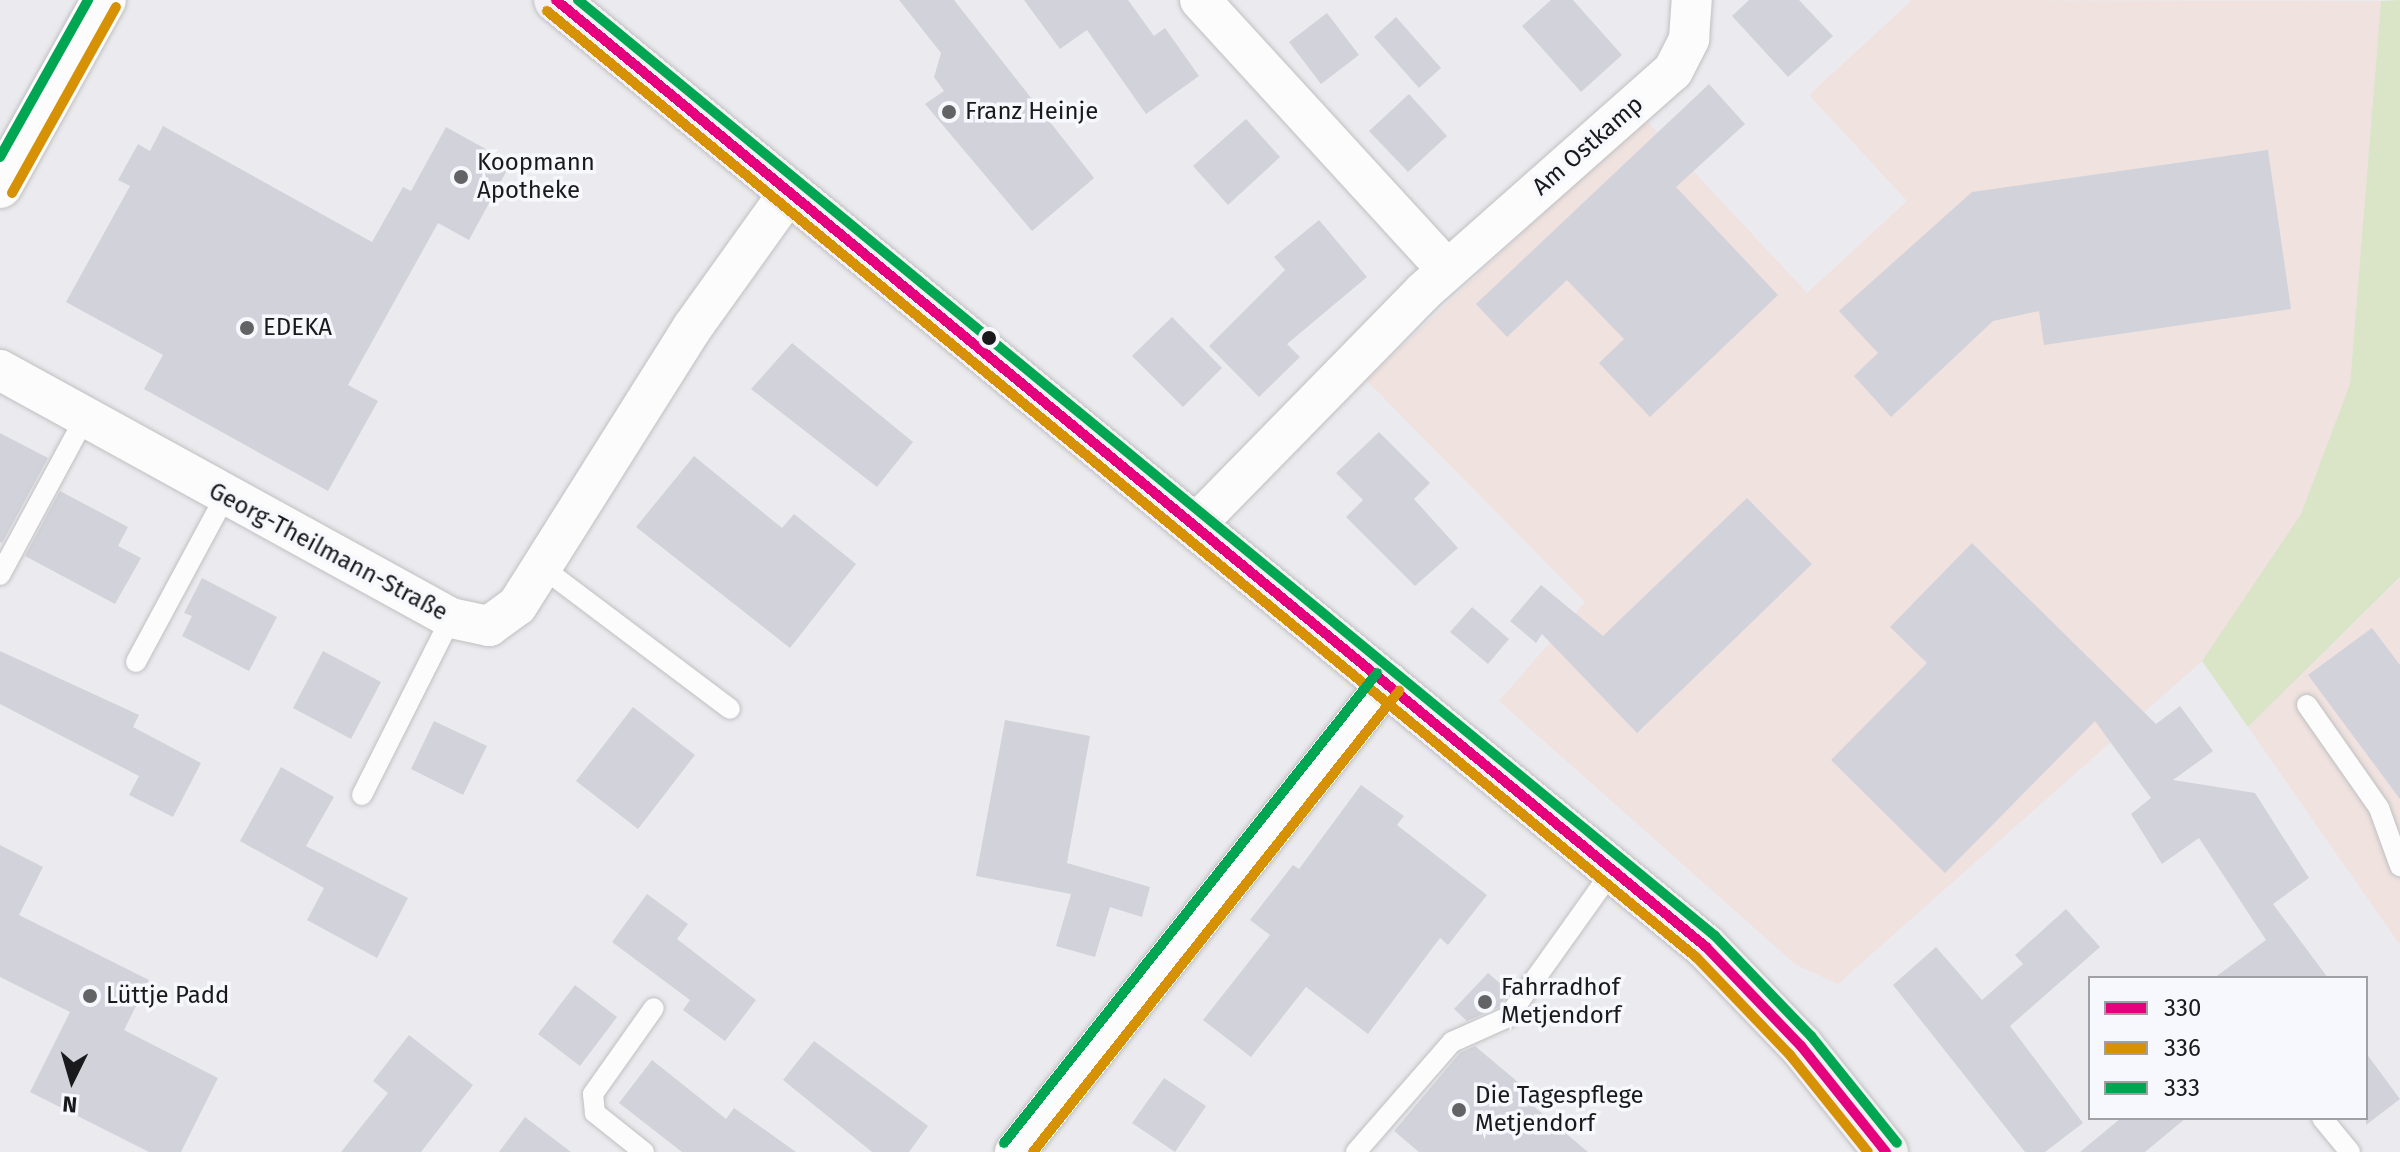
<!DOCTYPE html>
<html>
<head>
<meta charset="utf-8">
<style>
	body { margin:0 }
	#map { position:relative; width:2400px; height:1152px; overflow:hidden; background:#ebebef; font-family:"Fira Sans",sans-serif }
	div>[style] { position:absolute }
	.commercial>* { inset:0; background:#efe2df }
	.green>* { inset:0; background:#dae4c7 }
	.building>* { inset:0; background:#d1d2da }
	.roads { filter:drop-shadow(0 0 2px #c0c0c2) drop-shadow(0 0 2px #c0c0c2) }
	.service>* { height:20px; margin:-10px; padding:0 10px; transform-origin:10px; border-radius:10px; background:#fcfcfd }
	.minor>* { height:40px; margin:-20px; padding:0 20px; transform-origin:20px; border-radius:20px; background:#fcfcfd }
	.tertiary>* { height:44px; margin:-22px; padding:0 22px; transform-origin:22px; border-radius:22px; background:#fcfcfd }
	.secondary>* { height:44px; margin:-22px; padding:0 22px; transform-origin:22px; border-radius:22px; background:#f2f0f2 }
	.bus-1>* { height:10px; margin:-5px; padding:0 5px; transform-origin:5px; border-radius:5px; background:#e5007d }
	.bus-2>* { height:10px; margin:-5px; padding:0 5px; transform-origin:5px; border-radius:5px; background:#d69104 }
	.bus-3>* { height:10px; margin:-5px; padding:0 5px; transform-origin:5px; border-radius:5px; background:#00a651 }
	.dots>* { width:22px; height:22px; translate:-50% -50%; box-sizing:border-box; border:4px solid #f7f8fe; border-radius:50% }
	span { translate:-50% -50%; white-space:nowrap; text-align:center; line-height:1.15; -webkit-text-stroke:7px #f7f8fe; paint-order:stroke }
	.poi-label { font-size:24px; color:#1a1a1c }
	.left { translate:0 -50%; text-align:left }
	.street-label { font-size:24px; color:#1a1a1c }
	.legend { position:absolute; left:2088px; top:976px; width:280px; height:144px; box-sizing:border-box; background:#f7f8fe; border:2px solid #9f9fa4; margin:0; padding:10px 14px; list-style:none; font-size:24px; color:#1a1a1c }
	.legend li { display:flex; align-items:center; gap:16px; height:40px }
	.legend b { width:40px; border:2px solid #9f9fa4 }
	.north { position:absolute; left:32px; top:1040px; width:80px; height:80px; -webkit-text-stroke:6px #f7f8fe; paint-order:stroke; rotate:185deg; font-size:22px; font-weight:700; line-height:32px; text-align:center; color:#1a1a1c }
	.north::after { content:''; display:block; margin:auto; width:28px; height:36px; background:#1a1a1c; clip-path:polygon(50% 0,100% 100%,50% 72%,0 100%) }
</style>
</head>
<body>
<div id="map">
	<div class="commercial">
		<div style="clip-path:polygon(1912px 0,2381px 1px,2350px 384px,2301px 514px,2202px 661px,1838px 984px,1796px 965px,1499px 701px,1585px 602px,1366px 380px,1644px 118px,1807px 293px,1907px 201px,1809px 95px)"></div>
		<div style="clip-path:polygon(2400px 578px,2400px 945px,2248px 727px)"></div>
	</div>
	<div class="green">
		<div style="clip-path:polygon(2400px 0,2400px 577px,2248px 727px,2202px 661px,2301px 514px,2350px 384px,2381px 1px)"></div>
	</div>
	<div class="building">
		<div style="clip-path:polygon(899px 0,954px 0,1094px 178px,1032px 231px,925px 104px,944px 91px,934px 77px,941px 53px)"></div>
		<div style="clip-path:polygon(1024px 0,1128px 0,1154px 36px,1165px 28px,1199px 76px,1146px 114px,1087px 30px,1060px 49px)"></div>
		<div style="clip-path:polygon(1551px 0,1573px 0,1622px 55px,1581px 92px,1522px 26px)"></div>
		<div style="clip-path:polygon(1749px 0,1799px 0,1833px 36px,1788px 77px,1732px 16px)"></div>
		<div style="clip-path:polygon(1327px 13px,1359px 55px,1321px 84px,1289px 42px)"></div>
		<div style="clip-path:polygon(1396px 17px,1441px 68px,1419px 88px,1374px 37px)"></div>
		<div style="clip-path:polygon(1709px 84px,1745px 124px,1676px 187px,1778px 295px,1650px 417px,1599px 363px,1624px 339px,1567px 280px,1507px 337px,1476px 304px)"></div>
		<div style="clip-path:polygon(1409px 94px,1447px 136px,1408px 172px,1369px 131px)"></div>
		<div style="clip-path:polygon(1246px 119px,1280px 157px,1228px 205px,1193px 166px)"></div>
		<div style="clip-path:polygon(163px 126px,372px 242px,403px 187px,411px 191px,446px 127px,511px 163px,469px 240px,438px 223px,348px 385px,378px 401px,328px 491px,144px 389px,163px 355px,66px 302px,130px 186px,118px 180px,138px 144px,150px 151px)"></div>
		<div style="clip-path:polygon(2268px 150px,2291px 309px,2044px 345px,2039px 311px,1993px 321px,1891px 417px,1854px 376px,1878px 353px,1839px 311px,1972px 192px)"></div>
		<div style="clip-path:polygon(1319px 220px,1367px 277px,1287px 344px,1300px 357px,1259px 397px,1209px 346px,1285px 270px,1274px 257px)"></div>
		<div style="clip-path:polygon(1172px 317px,1222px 368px,1183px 407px,1132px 356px)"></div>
		<div style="clip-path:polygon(792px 343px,913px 442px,877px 487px,751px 389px)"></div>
		<div style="clip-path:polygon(1379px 432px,1430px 483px,1414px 499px,1458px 548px,1415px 586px,1346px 517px,1363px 500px,1336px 473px)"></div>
		<div style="clip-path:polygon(0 433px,48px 458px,2px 543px,0 542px)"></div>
		<div style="clip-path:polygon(694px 456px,782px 528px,794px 514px,856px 564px,790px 648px,636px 527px)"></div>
		<div style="clip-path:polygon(60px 491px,128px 527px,118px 546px,141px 558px,115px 604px,25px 556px)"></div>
		<div style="clip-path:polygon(1747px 498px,1812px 564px,1637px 733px,1542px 634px,1536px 643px,1510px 621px,1541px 585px,1603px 636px)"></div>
		<div style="clip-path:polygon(1972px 543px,2156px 724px,2180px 706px,2213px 751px,2173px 780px,2255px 793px,2309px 878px,2273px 904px,2328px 978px,2214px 978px,2266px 940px,2199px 838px,2162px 864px,2131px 814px,2151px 798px,2095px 721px,1945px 873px,1831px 760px,1927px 663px,1890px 627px)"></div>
		<div style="clip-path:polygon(202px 578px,277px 617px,249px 671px,182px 636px,192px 616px,184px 613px)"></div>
		<div style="clip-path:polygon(1472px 607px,1509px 639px,1488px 664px,1450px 632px)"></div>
		<div style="clip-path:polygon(2372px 628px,2400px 665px,2400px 799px,2308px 675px)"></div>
		<div style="clip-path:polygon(0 651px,139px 715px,133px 727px,201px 763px,173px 817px,129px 795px,139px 776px,0 704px)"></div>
		<div style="clip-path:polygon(323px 651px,381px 682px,351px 739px,293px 708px)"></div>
		<div style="clip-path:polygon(633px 707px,695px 755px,638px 829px,576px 781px)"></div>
		<div style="clip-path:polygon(1005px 720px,1090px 736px,1067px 863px,1150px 887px,1142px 917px,1110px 907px,1095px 957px,1056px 946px,1071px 894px,976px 876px)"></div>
		<div style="clip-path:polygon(434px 721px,487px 746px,463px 795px,411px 769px)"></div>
		<div style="clip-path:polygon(281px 767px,334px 797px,306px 846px,408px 898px,377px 958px,307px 920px,324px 888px,240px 841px)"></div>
		<div style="clip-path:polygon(1361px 785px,1404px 816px,1397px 825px,1487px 895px,1448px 945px,1440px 938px,1368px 1034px,1306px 987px,1251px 1057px,1203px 1020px,1270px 935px,1250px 920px,1293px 865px,1299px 869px)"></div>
		<div style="clip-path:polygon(0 845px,43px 867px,19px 915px,149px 980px,124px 1030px,218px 1078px,181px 1152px,149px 1152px,30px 1092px,70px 1012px,0 977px)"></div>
		<div style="clip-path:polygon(647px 894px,688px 924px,677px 939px,756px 1000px,725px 1041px,683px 1010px,690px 1000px,612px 942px)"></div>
		<div style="clip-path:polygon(2066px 909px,2100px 947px,2010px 1026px,2083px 1123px,2045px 1152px,2025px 1152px,1893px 985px,1936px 947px,1982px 1000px,2023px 964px,2015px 955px)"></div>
		<div style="clip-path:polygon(1488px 973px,1510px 992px,1499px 1007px,1467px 1021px,1454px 1009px)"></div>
		<div style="clip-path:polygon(575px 985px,617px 1017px,580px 1066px,538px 1034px)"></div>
		<div style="clip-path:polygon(409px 1035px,473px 1085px,421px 1152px,341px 1152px,388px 1093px,373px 1081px)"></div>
		<div style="clip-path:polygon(814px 1041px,928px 1126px,909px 1152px,872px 1152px,783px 1080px)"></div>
		<div style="clip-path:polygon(1475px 1046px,1525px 1088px,1519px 1094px,1588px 1152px,1419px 1152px,1394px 1131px,1460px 1053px)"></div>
		<div style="clip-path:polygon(2366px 1053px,2400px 1099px,2366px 1125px)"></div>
		<div style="clip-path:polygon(652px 1060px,726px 1119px,734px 1108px,796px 1152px,682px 1152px,619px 1103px)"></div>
		<div style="clip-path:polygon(1164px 1078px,1206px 1106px,1175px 1152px,1132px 1123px)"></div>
		<div style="clip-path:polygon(525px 1117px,571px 1152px,499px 1152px)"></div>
		<div style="clip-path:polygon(2121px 1118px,2186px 1118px,2145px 1152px,2080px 1152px)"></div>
	</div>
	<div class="roads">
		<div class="service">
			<div style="left:543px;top:568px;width:234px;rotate:37deg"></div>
			<div style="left:0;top:575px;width:179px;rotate:-61.6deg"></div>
			<div style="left:136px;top:662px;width:187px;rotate:-61.7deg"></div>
			<div style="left:2307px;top:705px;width:126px;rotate:55deg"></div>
			<div style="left:2379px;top:808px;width:62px;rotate:70.1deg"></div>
			<div style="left:362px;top:795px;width:198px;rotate:-63.3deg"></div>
			<div style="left:2322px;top:1118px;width:44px;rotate:50.5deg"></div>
			<div style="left:644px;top:1152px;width:63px;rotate:-141.5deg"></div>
			<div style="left:595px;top:1113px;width:19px;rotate:-96deg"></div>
			<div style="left:593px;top:1094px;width:105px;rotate:-54.7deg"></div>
			<div style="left:1356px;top:1152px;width:146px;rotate:-48.9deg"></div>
			<div style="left:1452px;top:1042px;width:61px;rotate:-24.1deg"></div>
			<div style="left:1508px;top:1017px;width:181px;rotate:-54.5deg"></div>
		</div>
		<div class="minor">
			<div style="left:1200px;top:0;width:366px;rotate:47.5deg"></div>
			<div style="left:0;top:370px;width:515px;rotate:28.81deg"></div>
			<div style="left:451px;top:618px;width:39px;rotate:12deg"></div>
			<div style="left:489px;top:626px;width:34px;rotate:-36deg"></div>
			<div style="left:517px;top:606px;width:328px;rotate:-57.8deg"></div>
			<div style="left:692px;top:328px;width:168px;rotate:-54.4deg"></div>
			<div style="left:1196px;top:524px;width:326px;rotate:-45.6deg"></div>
			<div style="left:1424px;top:291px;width:332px;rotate:-41.5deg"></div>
			<div style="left:1673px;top:71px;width:36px;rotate:-63deg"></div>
			<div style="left:1689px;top:39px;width:39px;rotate:-86deg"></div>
			<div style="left:1015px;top:1152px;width:600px;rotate:-51.56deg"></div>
		</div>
		<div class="tertiary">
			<div style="left:0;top:186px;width:213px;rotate:-60.8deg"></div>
		</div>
		<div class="secondary">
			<div style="left:556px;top:0;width:1490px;rotate:39.47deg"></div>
			<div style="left:1706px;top:947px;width:137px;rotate:46.2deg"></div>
			<div style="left:1801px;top:1046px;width:136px;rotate:51.3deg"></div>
		</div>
	</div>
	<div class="bus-1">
		<div style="left:556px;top:0;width:1490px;rotate:39.47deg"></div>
		<div style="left:1706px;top:947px;width:137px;rotate:46.2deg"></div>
		<div style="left:1801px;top:1046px;width:136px;rotate:51.3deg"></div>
	</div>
	<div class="bus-2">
		<div style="left:547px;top:11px;width:1488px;rotate:39.47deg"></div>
		<div style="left:1696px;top:957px;width:136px;rotate:46.2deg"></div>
		<div style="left:1790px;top:1055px;width:124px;rotate:51.2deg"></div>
		<div style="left:12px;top:193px;width:213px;rotate:-60.8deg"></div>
		<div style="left:1033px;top:1152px;width:589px;rotate:-51.55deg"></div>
	</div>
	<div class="bus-3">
		<div style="left:578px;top:0;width:1473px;rotate:39.46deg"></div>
		<div style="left:1715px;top:936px;width:139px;rotate:46.2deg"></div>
		<div style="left:1811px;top:1036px;width:137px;rotate:51.2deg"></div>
		<div style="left:0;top:157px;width:180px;rotate:-60.7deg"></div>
		<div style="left:1004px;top:1143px;width:600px;rotate:-51.56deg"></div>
	</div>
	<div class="dots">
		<div style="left:949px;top:112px;background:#636366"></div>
		<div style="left:461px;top:177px;background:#636366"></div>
		<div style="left:247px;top:328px;background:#636366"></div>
		<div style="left:989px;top:338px;background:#1a1a1c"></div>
		<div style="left:90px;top:996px;background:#636366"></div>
		<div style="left:1485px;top:1002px;background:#636366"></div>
		<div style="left:1459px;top:1110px;background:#636366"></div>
	</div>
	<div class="poi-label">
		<span class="left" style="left:965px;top:112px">Franz Heinje</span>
		<span class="left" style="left:477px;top:177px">Koopmann<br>Apotheke</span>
		<span class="left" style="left:263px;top:328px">EDEKA</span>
		<span class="left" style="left:1501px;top:1002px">Fahrradhof<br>Metjendorf</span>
		<span class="left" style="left:106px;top:996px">Lüttje Padd</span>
		<span class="left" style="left:1475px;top:1110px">Die Tagespflege<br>Metjendorf</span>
	</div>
	<div class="street-label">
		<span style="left:1588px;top:146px;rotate:-41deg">Am Ostkamp</span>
		<span style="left:328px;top:552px;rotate:28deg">Georg-Theilmann-Straße</span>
	</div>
	<ul class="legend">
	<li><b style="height:10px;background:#e5007d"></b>330</li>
	<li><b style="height:10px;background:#d69104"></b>336</li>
	<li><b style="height:10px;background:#00a651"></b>333</li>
	</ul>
	<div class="north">N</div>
</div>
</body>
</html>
